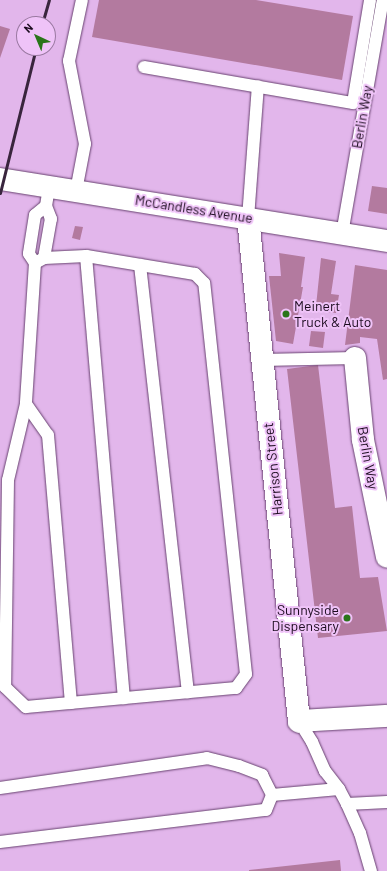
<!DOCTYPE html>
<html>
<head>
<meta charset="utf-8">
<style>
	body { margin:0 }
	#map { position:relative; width:387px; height:871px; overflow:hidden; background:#e2b6eb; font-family:Barlow,sans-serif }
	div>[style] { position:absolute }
	.building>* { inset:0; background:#b37a9f }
	.roads { filter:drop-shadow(0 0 1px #684270) drop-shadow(0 0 1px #684270) }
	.lane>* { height:12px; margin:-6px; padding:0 6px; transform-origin:6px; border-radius:6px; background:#fff }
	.street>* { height:22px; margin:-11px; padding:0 11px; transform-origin:11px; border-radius:11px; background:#fff }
	.rail>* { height:3px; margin:-1.5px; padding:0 1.5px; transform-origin:1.5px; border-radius:1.5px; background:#39253d }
	.dots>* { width:11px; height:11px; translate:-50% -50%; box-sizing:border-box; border:2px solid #efc3f8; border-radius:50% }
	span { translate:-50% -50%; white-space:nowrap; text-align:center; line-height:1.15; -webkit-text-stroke:4px #efc3f8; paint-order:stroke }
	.street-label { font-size:14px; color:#1b0b1e }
	.poi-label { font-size:14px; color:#1b0b1e }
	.left { translate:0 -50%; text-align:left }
	.right { translate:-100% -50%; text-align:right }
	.north { position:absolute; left:16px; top:16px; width:40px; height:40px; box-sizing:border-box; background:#efc3f8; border:1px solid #9a79a1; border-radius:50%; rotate:316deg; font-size:11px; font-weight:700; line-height:16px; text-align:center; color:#1b0b1e }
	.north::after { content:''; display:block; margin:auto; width:14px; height:18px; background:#2a751a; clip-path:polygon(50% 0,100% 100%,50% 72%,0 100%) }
</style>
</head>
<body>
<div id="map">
	<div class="building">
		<div style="clip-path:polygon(99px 0,256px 0,353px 16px,342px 80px,92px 37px)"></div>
		<div style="clip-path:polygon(0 26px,10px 29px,0 58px)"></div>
		<div style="clip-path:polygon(372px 186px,387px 188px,387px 214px,368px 211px)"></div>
		<div style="clip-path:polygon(75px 226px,83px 227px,80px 240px,72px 238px)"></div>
		<div style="clip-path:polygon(279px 253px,305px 257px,301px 287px,303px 287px,293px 344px,276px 341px,269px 276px,281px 276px)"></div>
		<div style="clip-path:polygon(321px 258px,336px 261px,331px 294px,339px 295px,336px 313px,325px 312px,325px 308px,316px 306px)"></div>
		<div style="clip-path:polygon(355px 265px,387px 270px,387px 379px,383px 380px,377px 339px,360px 337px,360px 343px,345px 345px)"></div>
		<div style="clip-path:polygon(311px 331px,325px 332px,323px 348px,309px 346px)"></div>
		<div style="clip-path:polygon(318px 365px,335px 508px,352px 506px,360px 578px,378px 577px,387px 631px,318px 638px,287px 369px)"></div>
		<div style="clip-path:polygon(340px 860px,341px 871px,249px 871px,249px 870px)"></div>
	</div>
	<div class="roads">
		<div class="lane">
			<div style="left:144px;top:67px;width:212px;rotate:9.8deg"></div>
			<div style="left:353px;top:103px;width:104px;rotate:-80.6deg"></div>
			<div style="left:76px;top:191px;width:48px;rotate:-79.2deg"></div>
			<div style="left:85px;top:144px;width:85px;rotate:-100.9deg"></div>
			<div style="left:69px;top:61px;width:62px;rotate:-78deg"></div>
			<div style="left:46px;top:206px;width:14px;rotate:141deg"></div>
			<div style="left:35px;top:215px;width:39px;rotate:99deg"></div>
			<div style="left:29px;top:254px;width:11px;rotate:56deg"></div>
			<div style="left:35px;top:263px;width:10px;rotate:-29deg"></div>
			<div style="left:44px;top:258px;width:40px;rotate:-80deg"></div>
			<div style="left:51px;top:219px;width:14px;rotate:-111deg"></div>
			<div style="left:46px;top:206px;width:19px;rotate:-81deg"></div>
			<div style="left:248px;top:218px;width:132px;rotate:-85.7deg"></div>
			<div style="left:342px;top:234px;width:238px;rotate:-80.1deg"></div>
			<div style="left:86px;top:256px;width:444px;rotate:85.1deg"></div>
			<div style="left:35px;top:263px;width:141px;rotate:93.7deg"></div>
			<div style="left:26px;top:404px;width:78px;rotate:103.3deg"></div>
			<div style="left:8px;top:480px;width:207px;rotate:90.8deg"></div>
			<div style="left:5px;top:687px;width:29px;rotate:44deg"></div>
			<div style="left:26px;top:707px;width:211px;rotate:-5.2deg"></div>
			<div style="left:236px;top:688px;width:17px;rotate:-54deg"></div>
			<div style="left:246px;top:674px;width:393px;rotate:-96.1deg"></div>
			<div style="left:204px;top:283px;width:13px;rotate:-135deg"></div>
			<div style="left:195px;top:274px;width:110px;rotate:-170.6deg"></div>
			<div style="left:86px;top:256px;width:42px;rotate:177.3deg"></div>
			<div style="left:140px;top:265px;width:430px;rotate:83.6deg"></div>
			<div style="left:262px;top:360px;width:93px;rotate:-1.2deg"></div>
			<div style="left:26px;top:404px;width:38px;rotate:55deg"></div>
			<div style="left:48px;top:435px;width:269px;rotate:85.1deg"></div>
			<div style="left:299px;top:721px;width:25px;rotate:58deg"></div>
			<div style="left:312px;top:742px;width:32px;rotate:66deg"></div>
			<div style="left:325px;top:771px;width:23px;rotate:52deg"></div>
			<div style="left:339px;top:789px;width:17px;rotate:62deg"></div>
			<div style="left:347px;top:804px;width:32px;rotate:66deg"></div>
			<div style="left:360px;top:833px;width:40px;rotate:74deg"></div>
			<div style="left:0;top:788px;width:209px;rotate:-8.2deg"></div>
			<div style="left:207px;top:758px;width:33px;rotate:14deg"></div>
			<div style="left:239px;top:766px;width:25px;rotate:21deg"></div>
			<div style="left:262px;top:775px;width:22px;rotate:63deg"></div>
			<div style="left:272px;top:795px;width:67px;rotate:-5.1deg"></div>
			<div style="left:347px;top:804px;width:40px;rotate:-2.9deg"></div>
			<div style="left:0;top:842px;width:268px;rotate:-6.9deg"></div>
			<div style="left:266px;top:810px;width:16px;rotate:-68deg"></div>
		</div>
		<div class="street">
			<div style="left:0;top:179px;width:392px;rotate:9.1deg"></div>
			<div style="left:248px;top:218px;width:506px;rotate:84.21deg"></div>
			<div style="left:299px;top:721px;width:88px;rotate:-3.3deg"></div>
			<div style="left:355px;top:358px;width:82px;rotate:84.4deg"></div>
			<div style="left:363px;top:440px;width:119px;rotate:78.4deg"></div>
		</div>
	</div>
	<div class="rail">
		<div style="left:42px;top:24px;width:25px;rotate:-74deg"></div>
		<div style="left:0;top:193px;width:149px;rotate:-76.1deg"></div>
	</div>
	<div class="dots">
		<div style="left:286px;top:314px;background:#2a751a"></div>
		<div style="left:347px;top:618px;background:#2a751a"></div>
	</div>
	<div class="street-label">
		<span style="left:362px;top:117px;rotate:-80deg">Berlin Way</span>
		<span style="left:194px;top:209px;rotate:9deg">McCandless Avenue</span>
		<span style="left:368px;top:458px;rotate:80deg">Berlin Way</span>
		<span style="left:273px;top:469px;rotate:-96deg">Harrison Street</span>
	</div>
	<div class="poi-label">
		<span class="left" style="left:294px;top:314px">Meinert<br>Truck &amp; Auto</span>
		<span class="right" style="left:339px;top:618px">Sunnyside<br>Dispensary</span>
	</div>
	<div class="north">N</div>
</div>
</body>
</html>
